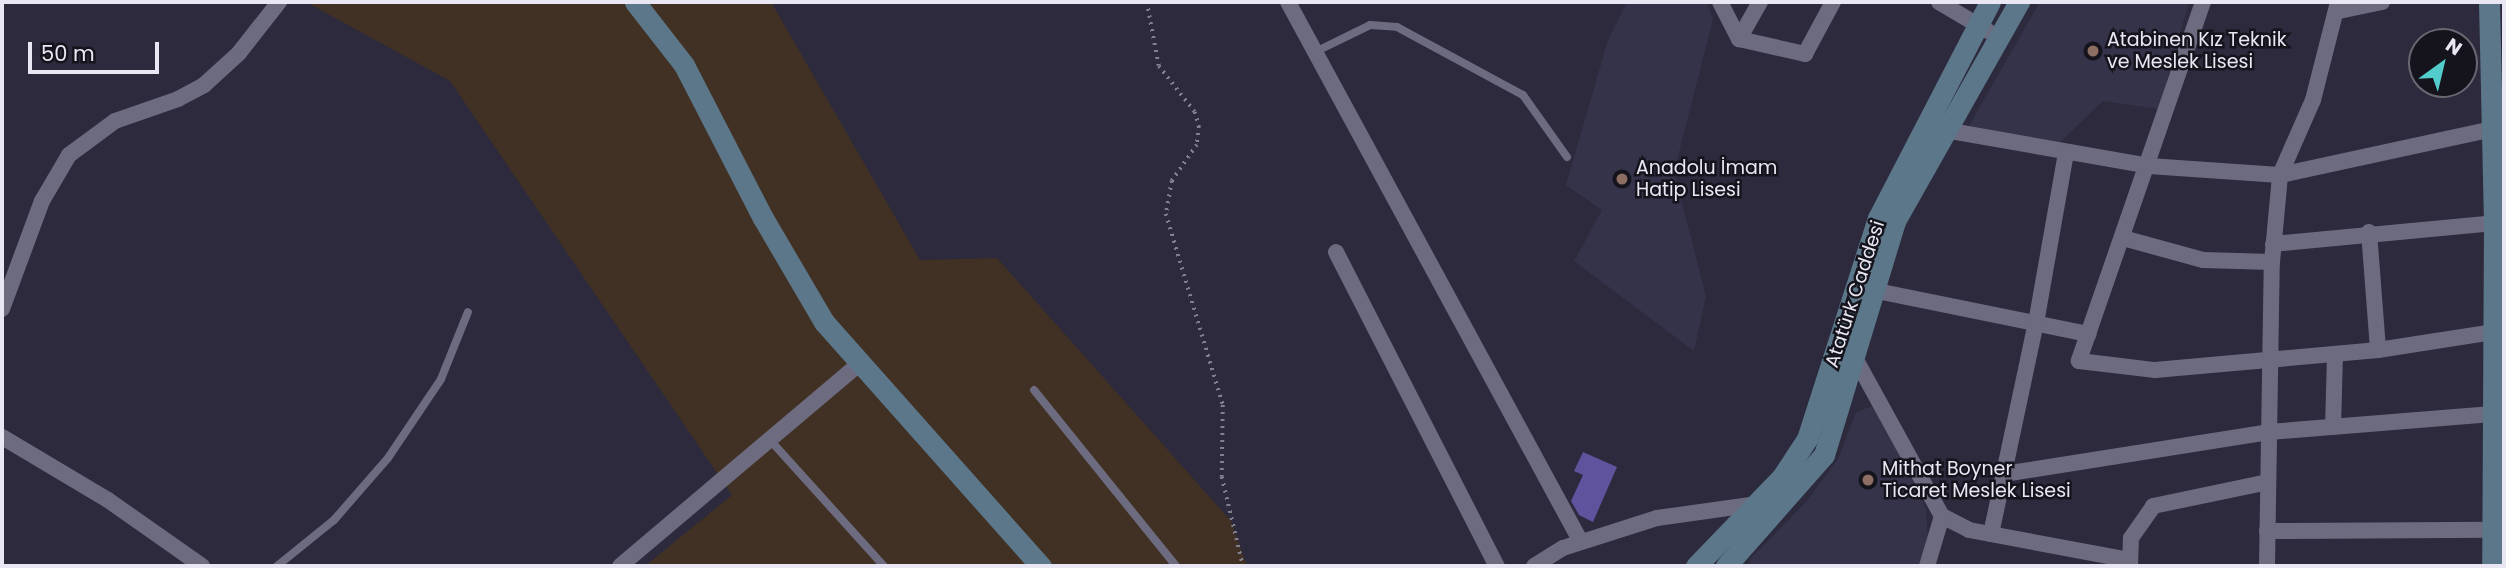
<!DOCTYPE html>
<html>
<head>
<meta charset="utf-8">
<style>
	body { margin:0 }
	#map { position:relative; width:2506px; height:568px; overflow:hidden; background:#2c2a3c; font-family:Poppins,sans-serif }
	div>[style] { position:absolute }
	.industrial>* { inset:0; background:#403124 }
	.built>* { inset:0; background:#35334a }
	.building>* { inset:0; background:#5f539e }
	.path>* { height:3.5px; margin-top:-1.75px; transform-origin:0; background:repeating-linear-gradient(90deg,#82808f 0 2px,transparent 0 7px) }
	.lane>* { height:8px; margin:-4px; padding:0 4px; transform-origin:4px; border-radius:4px; background:#6d6b80 }
	.street>* { height:16px; margin:-8px; padding:0 8px; transform-origin:8px; border-radius:8px; background:#6d6b80 }
	.secondary>* { height:21px; margin:-10.5px; padding:0 10.5px; transform-origin:10.5px; border-radius:10.5px; background:#5c778a }
	.dots>* { width:19px; height:19px; translate:-50% -50%; box-sizing:border-box; border:4px solid #15141c; border-radius:50% }
	span { translate:-50% -50%; white-space:nowrap; text-align:center; line-height:1.15; -webkit-text-stroke:5px #15141c; paint-order:stroke }
	.poi-label { font-size:19px; color:#e8e7f3 }
	.left { translate:0 -50%; text-align:left }
	.street-label { font-size:19px; color:#e8e7f3 }
	.frame { position:absolute; inset:0; border:4px solid #e8e7f3; pointer-events:none }
	.north { position:absolute; left:2408px; top:28px; width:70px; height:70px; box-sizing:border-box; background:#15141c; border:2px solid #696872; border-radius:50%; rotate:34deg; font-size:19px; font-weight:700; line-height:28px; text-align:center; color:#e8e7f3 }
	.north::after { content:''; display:block; margin:auto; width:24px; height:32px; background:#52cdcc; clip-path:polygon(50% 0,100% 100%,50% 72%,0 100%) }
	.scale { position:absolute; left:28px; top:42px; width:131px; height:32px; box-sizing:border-box; border:4px solid #e8e7f3; border-top:0; padding-left:9px; font-size:21px; line-height:24px; white-space:nowrap; color:#e8e7f3; -webkit-text-stroke:5px #15141c; paint-order:stroke }
</style>
</head>
<body>
<div id="map">
	<div class="industrial">
		<div style="clip-path:polygon(306px 2px,771px 2px,920px 260px,997px 258px,1231px 521px,1247px 566px,645px 566px,732px 495px,450px 81px)"></div>
	</div>
	<div class="built">
		<div style="clip-path:polygon(1627px 2px,1707px 2px,1713px 19px,1674px 172px,1706px 296px,1694px 351px,1574px 261px,1602px 210px,1566px 185px,1608px 40px)"></div>
		<div style="clip-path:polygon(2040px 2px,2189px 2px,2159px 109px,2103px 101px,2059px 143px,1969px 126px)"></div>
		<div style="clip-path:polygon(1878px 404px,1926px 509px,1928px 544px,1919px 566px,1751px 566px,1749px 560px,1806px 502px,1838px 459px,1856px 412px)"></div>
	</div>
	<div class="building">
		<div style="clip-path:polygon(1583px 452px,1617px 467px,1593px 522px,1579px 515px,1571px 501px,1583px 475px,1574px 471px)"></div>
	</div>
	<div class="path">
		<div style="left:1147px;top:2px;width:65px;rotate:79.4deg"></div>
		<div style="left:1159px;top:66px;width:58px;rotate:52deg"></div>
		<div style="left:1195px;top:112px;width:15px;rotate:74deg"></div>
		<div style="left:1199px;top:126px;width:19px;rotate:96deg"></div>
		<div style="left:1197px;top:145px;width:44px;rotate:124.8deg"></div>
		<div style="left:1172px;top:181px;width:34px;rotate:100deg"></div>
		<div style="left:1166px;top:214px;width:199px;rotate:73.4deg"></div>
		<div style="left:1223px;top:405px;width:72px;rotate:90.8deg"></div>
		<div style="left:1222px;top:477px;width:91px;rotate:76.7deg"></div>
	</div>
	<div class="lane">
		<div style="left:1317px;top:51px;width:59px;rotate:-26.1deg"></div>
		<div style="left:1370px;top:25px;width:27px;rotate:4deg"></div>
		<div style="left:1397px;top:27px;width:143px;rotate:28.4deg"></div>
		<div style="left:1523px;top:95px;width:76px;rotate:54.6deg"></div>
		<div style="left:1034px;top:390px;width:226px;rotate:51.1deg"></div>
		<div style="left:770px;top:440px;width:170px;rotate:47.9deg"></div>
		<div style="left:277px;top:566px;width:73px;rotate:-38.9deg"></div>
		<div style="left:334px;top:520px;width:82px;rotate:-48.9deg"></div>
		<div style="left:388px;top:458px;width:95px;rotate:-56.1deg"></div>
		<div style="left:441px;top:379px;width:72px;rotate:-68.1deg"></div>
	</div>
	<div class="street">
		<div style="left:1288px;top:2px;width:614px;rotate:61.52deg"></div>
		<div style="left:1720px;top:2px;width:42px;rotate:62.8deg"></div>
		<div style="left:1739px;top:39px;width:68px;rotate:12.8deg"></div>
		<div style="left:1805px;top:54px;width:59px;rotate:-61.7deg"></div>
		<div style="left:1939px;top:2px;width:57px;rotate:30.6deg"></div>
		<div style="left:2203px;top:2px;width:380px;rotate:109.1deg"></div>
		<div style="left:2079px;top:361px;width:77px;rotate:6.8deg"></div>
		<div style="left:2155px;top:370px;width:224px;rotate:-5.1deg"></div>
		<div style="left:2378px;top:350px;width:116px;rotate:-8.9deg"></div>
		<div style="left:2339px;top:11px;width:44px;rotate:-11.8deg"></div>
		<div style="left:1739px;top:39px;width:43px;rotate:-60.4deg"></div>
		<div style="left:1945px;top:130px;width:207px;rotate:10deg"></div>
		<div style="left:2149px;top:166px;width:131px;rotate:3.9deg"></div>
		<div style="left:2280px;top:175px;width:217px;rotate:-12.2deg"></div>
		<div style="left:2369px;top:232px;width:118px;rotate:85.6deg"></div>
		<div style="left:2123px;top:238px;width:83px;rotate:15.4deg"></div>
		<div style="left:2203px;top:260px;width:69px;rotate:1.7deg"></div>
		<div style="left:2273px;top:244px;width:222px;rotate:-5.4deg"></div>
		<div style="left:1336px;top:252px;width:353px;rotate:62.9deg"></div>
		<div style="left:1872px;top:290px;width:221px;rotate:11.5deg"></div>
		<div style="left:2px;top:309px;width:115px;rotate:-69.7deg"></div>
		<div style="left:42px;top:201px;width:53px;rotate:-59.6deg"></div>
		<div style="left:69px;top:155px;width:57px;rotate:-36.5deg"></div>
		<div style="left:115px;top:121px;width:67px;rotate:-19.2deg"></div>
		<div style="left:178px;top:99px;width:30px;rotate:-28deg"></div>
		<div style="left:204px;top:85px;width:47px;rotate:-42.4deg"></div>
		<div style="left:239px;top:53px;width:65px;rotate:-51.9deg"></div>
		<div style="left:1855px;top:358px;width:180px;rotate:61.2deg"></div>
		<div style="left:1942px;top:516px;width:30px;rotate:27deg"></div>
		<div style="left:1969px;top:530px;width:164px;rotate:10.6deg"></div>
		<div style="left:2333px;top:427px;width:72px;rotate:-88.4deg"></div>
		<div style="left:2px;top:437px;width:123px;rotate:30.7deg"></div>
		<div style="left:108px;top:500px;width:115px;rotate:35.1deg"></div>
		<div style="left:2004px;top:474px;width:268px;rotate:-9deg"></div>
		<div style="left:2269px;top:432px;width:224px;rotate:-4.6deg"></div>
		<div style="left:2267px;top:531px;width:225px;rotate:-0.3deg"></div>
		<div style="left:1991px;top:534px;width:216px;rotate:-78deg"></div>
		<div style="left:2036px;top:323px;width:173px;rotate:-80deg"></div>
		<div style="left:620px;top:566px;width:312px;rotate:-40.2deg"></div>
		<div style="left:1534px;top:566px;width:34px;rotate:-32deg"></div>
		<div style="left:1563px;top:548px;width:99px;rotate:-17.7deg"></div>
		<div style="left:1657px;top:518px;width:100px;rotate:-8deg"></div>
		<div style="left:1927px;top:566px;width:52px;rotate:-73.3deg"></div>
		<div style="left:2130px;top:566px;width:28px;rotate:-88deg"></div>
		<div style="left:2131px;top:538px;width:39px;rotate:-55deg"></div>
		<div style="left:2153px;top:506px;width:117px;rotate:-11.8deg"></div>
		<div style="left:2267px;top:566px;width:304px;rotate:-89.1deg"></div>
		<div style="left:2272px;top:262px;width:87px;rotate:-84.7deg"></div>
		<div style="left:2280px;top:175px;width:82px;rotate:-66.3deg"></div>
		<div style="left:2313px;top:100px;width:101px;rotate:-75.7deg"></div>
	</div>
	<div class="secondary">
		<div style="left:635px;top:2px;width:80px;rotate:52.1deg"></div>
		<div style="left:684px;top:65px;width:172px;rotate:62.7deg"></div>
		<div style="left:763px;top:218px;width:121px;rotate:59.6deg"></div>
		<div style="left:824px;top:322px;width:327px;rotate:48.4deg"></div>
		<div style="left:2489px;top:2px;width:221px;rotate:88.7deg"></div>
		<div style="left:2494px;top:223px;width:343px;rotate:90.3deg"></div>
		<div style="left:1696px;top:566px;width:124px;rotate:-46deg"></div>
		<div style="left:1782px;top:477px;width:45px;rotate:-56.7deg"></div>
		<div style="left:1807px;top:439px;width:232px;rotate:-72.2deg"></div>
		<div style="left:1878px;top:218px;width:243px;rotate:-62.6deg"></div>
		<div style="left:1726px;top:566px;width:148px;rotate:-48.6deg"></div>
		<div style="left:1824px;top:455px;width:245px;rotate:-73.1deg"></div>
		<div style="left:1895px;top:221px;width:252px;rotate:-60.5deg"></div>
	</div>
	<div class="dots">
		<div style="left:2093px;top:51px;background:#8d6e63"></div>
		<div style="left:1622px;top:179px;background:#8d6e63"></div>
		<div style="left:1868px;top:480px;background:#8d6e63"></div>
	</div>
	<div class="poi-label">
		<span class="left" style="left:2107px;top:51px">Atabinen Kız Teknik<br>ve Meslek Lisesi</span>
		<span class="left" style="left:1636px;top:179px">Anadolu İmam<br>Hatip Lisesi</span>
		<span class="left" style="left:1882px;top:480px">Mithat Boyner<br>Ticaret Meslek Lisesi</span>
	</div>
	<div class="street-label">
		<span style="left:1855px;top:294px;rotate:-72deg">Atatürk Caddesi</span>
	</div>
	<div class="frame"></div>
	<div class="north">N</div>
	<div class="scale">50 m</div>
</div>
</body>
</html>
